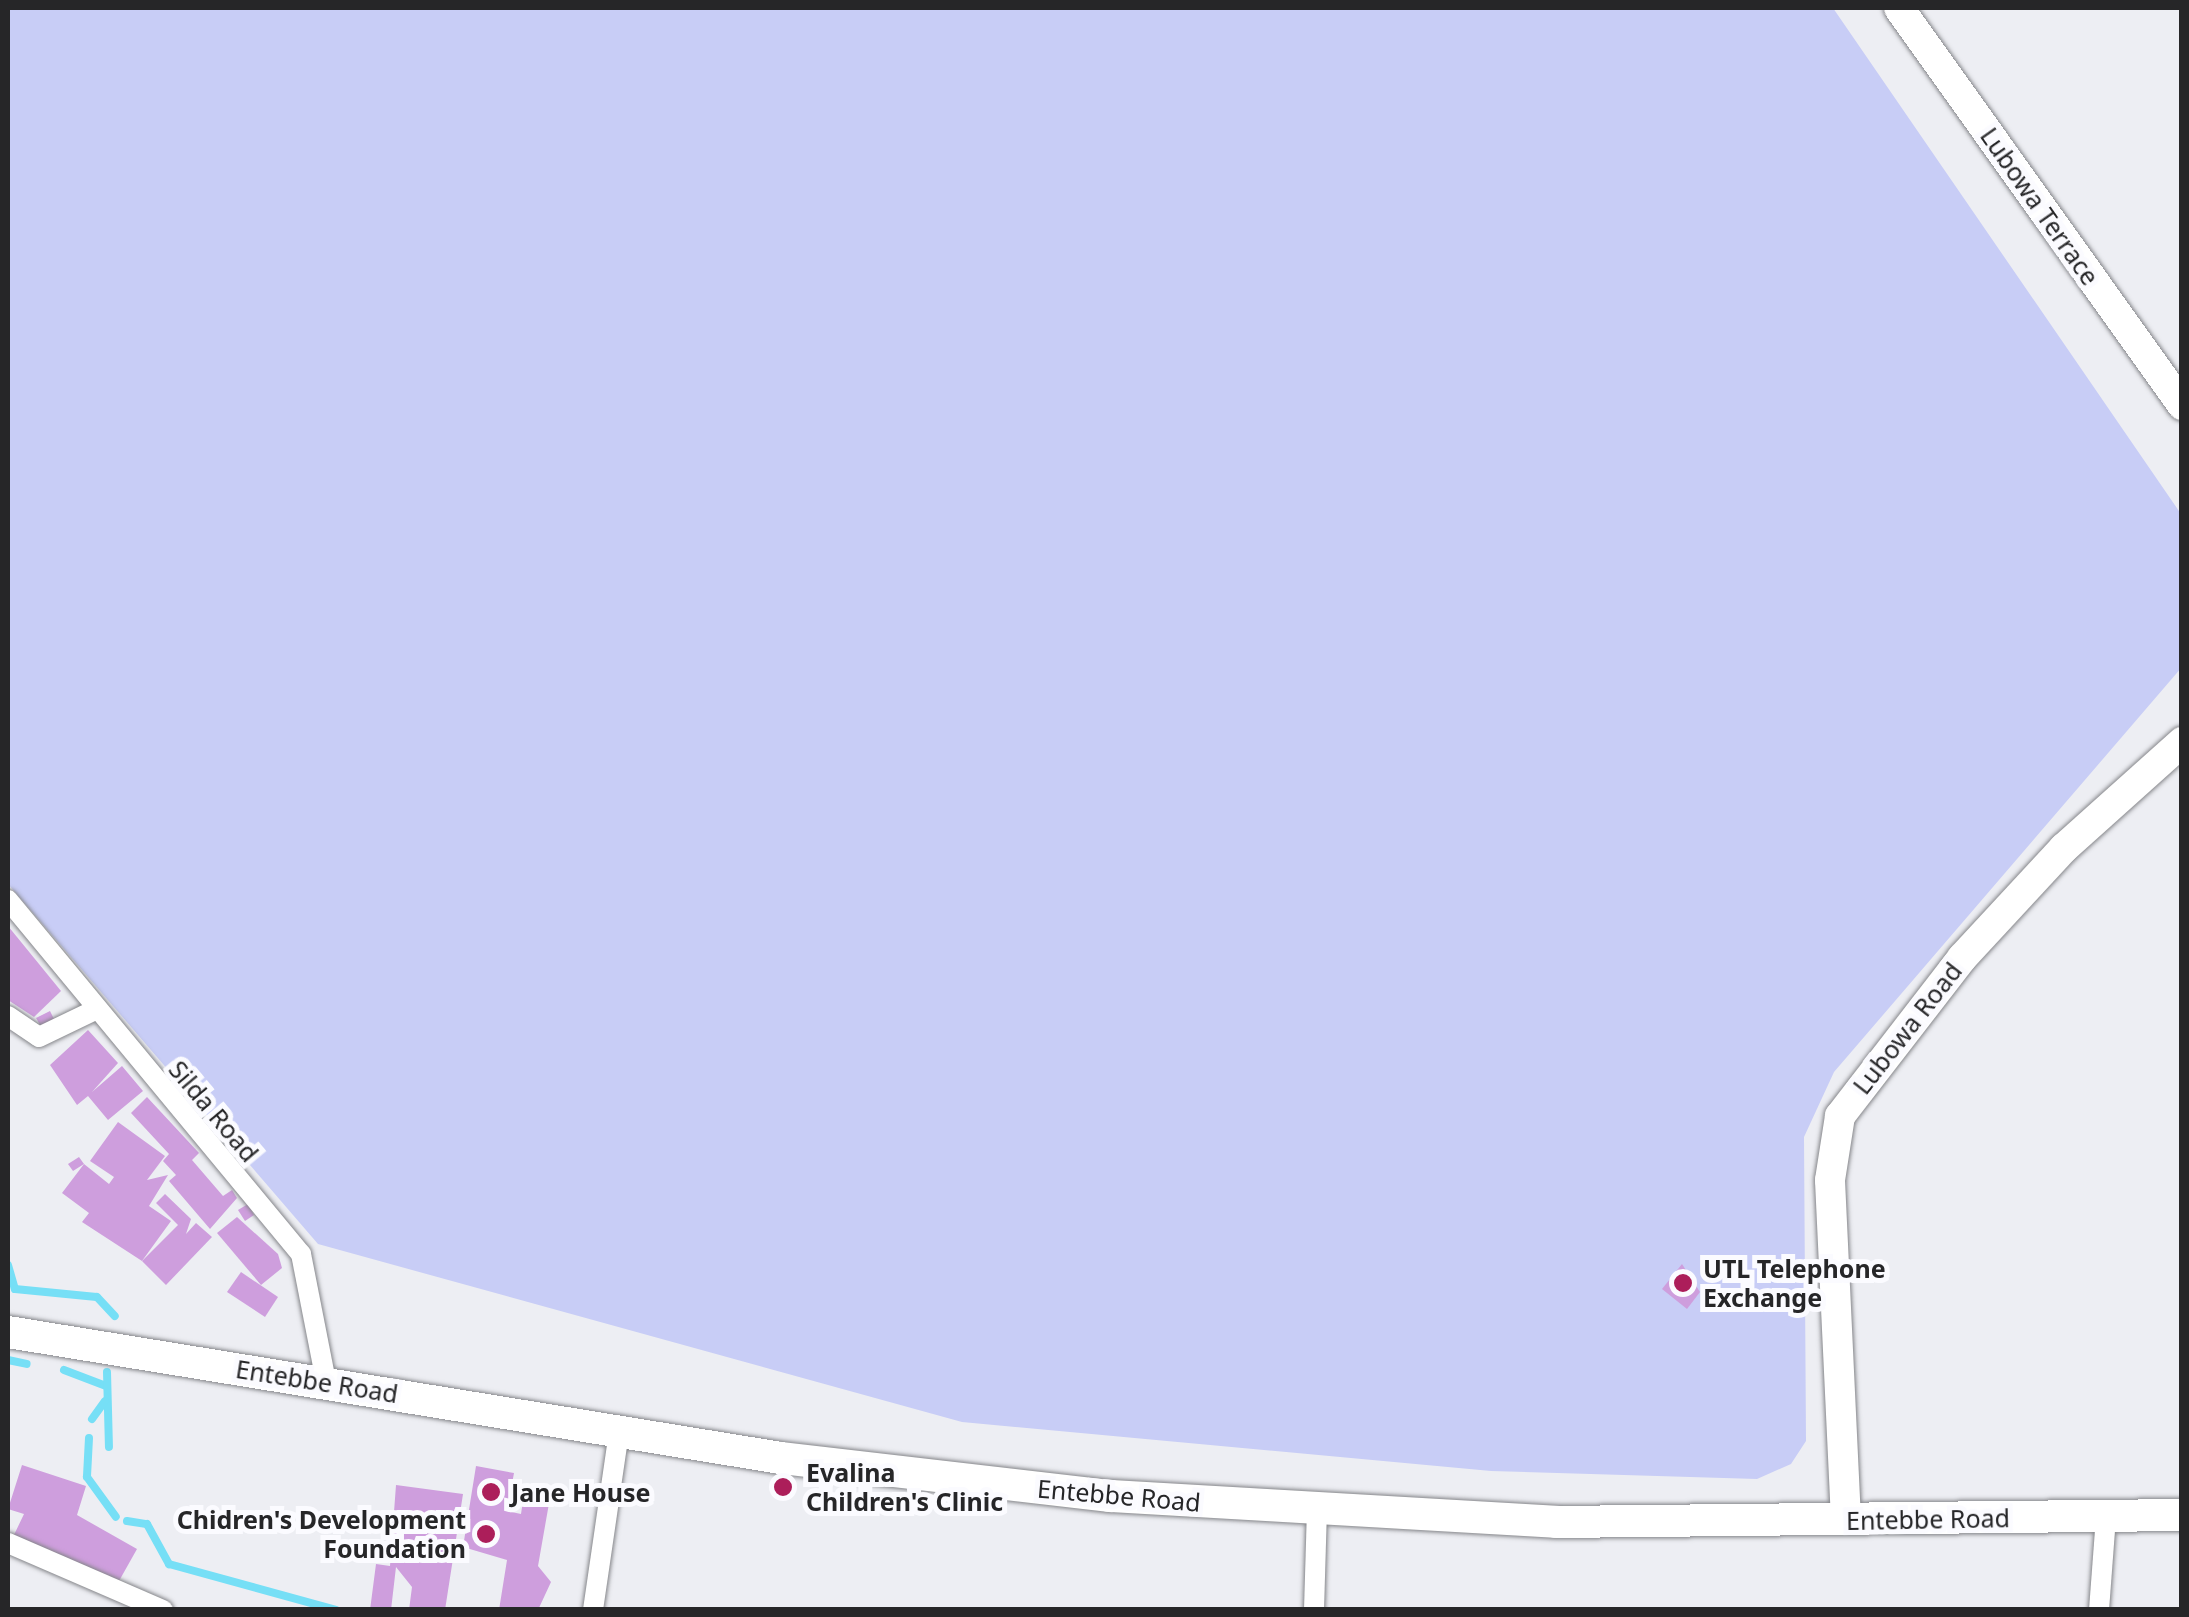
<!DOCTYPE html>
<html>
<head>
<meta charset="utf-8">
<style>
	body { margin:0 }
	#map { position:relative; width:2189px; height:1617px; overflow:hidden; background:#edeef3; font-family:"Noto Sans",sans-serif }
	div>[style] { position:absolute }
	.green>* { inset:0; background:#c8cdf6 }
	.stream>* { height:8px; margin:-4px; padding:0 4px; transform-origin:4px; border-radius:4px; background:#76dff6 }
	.building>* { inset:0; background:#ce9edd }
	.roads { filter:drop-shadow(0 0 2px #85868a) drop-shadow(0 0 2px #85868a) }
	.street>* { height:20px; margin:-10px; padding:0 10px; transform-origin:10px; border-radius:10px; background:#fff }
	.secondary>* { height:30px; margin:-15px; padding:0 15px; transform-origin:15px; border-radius:15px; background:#fff }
	.primary>* { height:32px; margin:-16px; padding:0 16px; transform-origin:16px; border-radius:16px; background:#fff }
	.dots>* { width:28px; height:28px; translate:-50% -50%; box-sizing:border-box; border:5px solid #fbfbff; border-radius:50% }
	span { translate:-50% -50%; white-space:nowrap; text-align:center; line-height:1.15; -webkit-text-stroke:10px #fbfbff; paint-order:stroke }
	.street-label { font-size:25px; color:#262628 }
	.poi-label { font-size:25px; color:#262628; font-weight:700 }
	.left { translate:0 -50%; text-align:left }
	.right { translate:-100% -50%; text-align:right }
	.frame { position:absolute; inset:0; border:10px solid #262628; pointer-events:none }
</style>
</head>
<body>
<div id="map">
	<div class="green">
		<div style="clip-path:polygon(8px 8px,1833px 8px,2181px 514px,2182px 667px,1834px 1072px,1804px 1137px,1806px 1441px,1791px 1464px,1757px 1479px,1491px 1471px,962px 1422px,318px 1244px,8px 884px)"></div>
	</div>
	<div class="stream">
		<div style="left:8px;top:1265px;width:25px;rotate:74deg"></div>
		<div style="left:15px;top:1289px;width:82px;rotate:5.6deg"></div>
		<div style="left:97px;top:1297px;width:26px;rotate:47deg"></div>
		<div style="left:8px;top:1360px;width:19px;rotate:12deg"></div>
		<div style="left:64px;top:1370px;width:45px;rotate:20.9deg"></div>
		<div style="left:107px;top:1372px;width:75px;rotate:88.5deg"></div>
		<div style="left:92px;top:1419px;width:22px;rotate:-54deg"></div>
		<div style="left:89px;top:1438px;width:39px;rotate:93deg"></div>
		<div style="left:87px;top:1477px;width:49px;rotate:54.1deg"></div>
		<div style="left:127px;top:1521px;width:20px;rotate:9deg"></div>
		<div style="left:147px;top:1524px;width:46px;rotate:61.2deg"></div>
		<div style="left:169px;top:1564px;width:173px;rotate:15.4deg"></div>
	</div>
	<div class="building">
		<div style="clip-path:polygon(8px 926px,61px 991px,34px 1017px,8px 1000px)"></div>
		<div style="clip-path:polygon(50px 1011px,55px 1021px,42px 1028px,36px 1018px)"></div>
		<div style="clip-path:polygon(88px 1030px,118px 1063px,92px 1092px,122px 1066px,143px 1091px,108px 1120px,88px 1096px,77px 1105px,50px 1065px)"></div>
		<div style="clip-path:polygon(147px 1097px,199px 1153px,192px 1160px,223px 1196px,232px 1190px,237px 1198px,210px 1229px,169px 1181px,176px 1175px,163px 1161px,169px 1154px,131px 1113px)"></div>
		<div style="clip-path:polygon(118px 1122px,165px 1156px,147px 1180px,168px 1175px,149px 1206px,171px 1221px,142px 1261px,82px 1222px,89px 1213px,62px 1193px,84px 1164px,109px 1184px,114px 1177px,90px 1161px)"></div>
		<div style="clip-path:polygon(79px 1157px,84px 1164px,73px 1171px,68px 1164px)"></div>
		<div style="clip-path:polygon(165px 1194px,191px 1219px,186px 1234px,196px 1223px,212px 1237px,166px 1285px,142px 1261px,178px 1225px,156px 1203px)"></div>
		<div style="clip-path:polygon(248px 1204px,254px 1215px,245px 1221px,238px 1210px)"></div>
		<div style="clip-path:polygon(237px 1217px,278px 1254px,282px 1268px,261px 1285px,217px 1233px)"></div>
		<div style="clip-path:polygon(1682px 1264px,1700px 1292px,1687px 1309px,1662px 1289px)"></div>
		<div style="clip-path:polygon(241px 1272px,278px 1297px,265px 1317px,227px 1292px)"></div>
		<div style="clip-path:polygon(22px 1465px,86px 1486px,77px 1515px,137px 1549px,119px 1581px,13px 1537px,24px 1514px,8px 1509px)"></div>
		<div style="clip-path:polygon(476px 1466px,514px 1473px,507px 1511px,521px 1514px,525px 1487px,551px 1492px,538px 1566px,551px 1582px,538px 1610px,499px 1610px,507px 1560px,463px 1547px)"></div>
		<div style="clip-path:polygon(396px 1485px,463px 1494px,445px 1610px,409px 1610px,412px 1587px,396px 1567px,391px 1610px,370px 1610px,376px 1564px,390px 1566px)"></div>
	</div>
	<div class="roads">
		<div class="street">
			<div style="left:8px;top:900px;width:460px;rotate:50.4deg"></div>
			<div style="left:301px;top:1254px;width:129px;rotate:78.9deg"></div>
			<div style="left:8px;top:1016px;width:37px;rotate:34deg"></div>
			<div style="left:39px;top:1037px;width:64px;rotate:-25.8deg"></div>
			<div style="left:8px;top:1543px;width:169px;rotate:23.4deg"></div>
			<div style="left:593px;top:1610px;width:180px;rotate:-81.7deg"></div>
			<div style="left:1314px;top:1610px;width:99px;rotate:-88.3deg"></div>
			<div style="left:2099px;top:1610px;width:94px;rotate:-85.7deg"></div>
		</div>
		<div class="secondary">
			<div style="left:1899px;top:8px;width:488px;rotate:54.5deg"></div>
			<div style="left:1846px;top:1520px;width:340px;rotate:-92.7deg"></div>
			<div style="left:1830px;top:1180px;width:65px;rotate:-81.1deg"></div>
			<div style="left:1840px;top:1116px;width:200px;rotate:-52.3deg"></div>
			<div style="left:1962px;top:958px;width:150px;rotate:-47.2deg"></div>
			<div style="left:2064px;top:848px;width:159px;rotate:-41.9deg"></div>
		</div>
		<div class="primary">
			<div style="left:8px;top:1332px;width:783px;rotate:9.26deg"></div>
			<div style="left:781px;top:1458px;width:331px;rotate:6.6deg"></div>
			<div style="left:1110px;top:1496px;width:447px;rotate:3.3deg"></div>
			<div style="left:1556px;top:1522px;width:626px;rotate:-0.64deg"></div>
		</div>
	</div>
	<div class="dots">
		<div style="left:1683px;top:1283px;background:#ac1e5a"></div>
		<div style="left:783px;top:1487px;background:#ac1e5a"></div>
		<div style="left:491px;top:1492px;background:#ac1e5a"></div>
		<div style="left:486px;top:1534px;background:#ac1e5a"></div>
	</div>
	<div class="street-label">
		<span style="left:2040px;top:206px;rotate:55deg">Lubowa Terrace</span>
		<span style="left:1907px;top:1028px;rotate:-52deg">Lubowa Road</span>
		<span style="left:214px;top:1111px;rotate:50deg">Silda Road</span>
		<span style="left:317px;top:1381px;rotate:9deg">Entebbe Road</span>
		<span style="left:1119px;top:1495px;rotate:5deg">Entebbe Road</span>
		<span style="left:1928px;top:1519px;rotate:-1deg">Entebbe Road</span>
	</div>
	<div class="poi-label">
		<span class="left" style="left:1703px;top:1283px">UTL Telephone<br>Exchange</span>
		<span class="left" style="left:806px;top:1487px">Evalina<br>Children's Clinic</span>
		<span class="left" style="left:511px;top:1492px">Jane House</span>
		<span class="right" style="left:466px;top:1534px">Chidren's Development<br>Foundation</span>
	</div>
	<div class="frame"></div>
</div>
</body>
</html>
